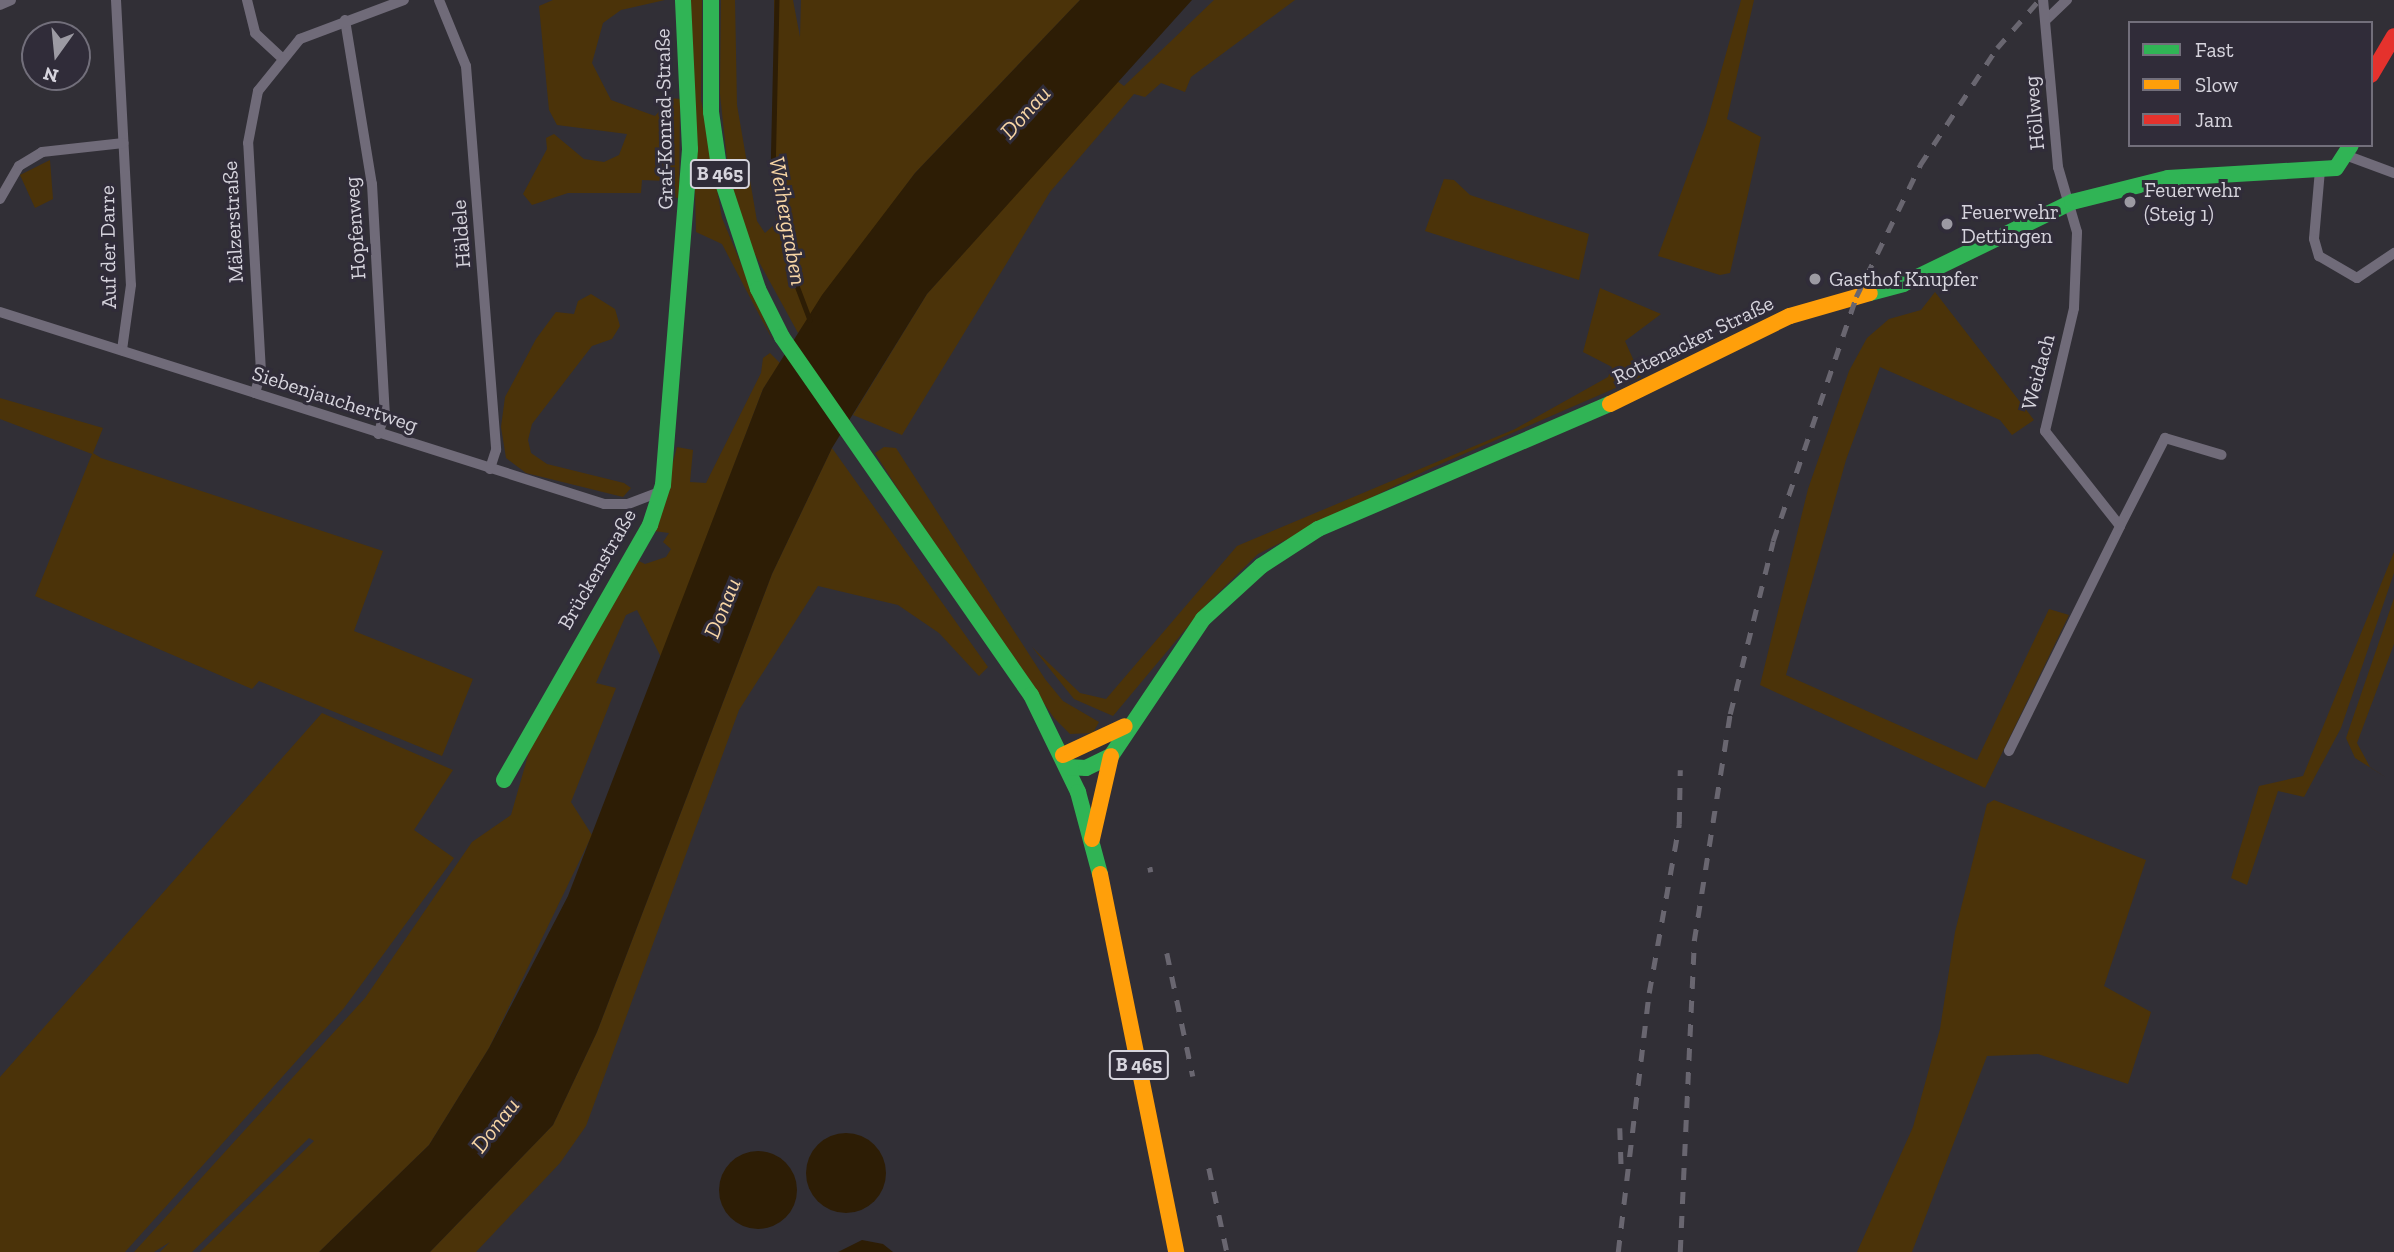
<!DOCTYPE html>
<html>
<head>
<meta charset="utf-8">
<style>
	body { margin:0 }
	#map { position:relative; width:2394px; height:1252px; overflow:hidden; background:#312f36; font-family:"Zilla Slab",serif }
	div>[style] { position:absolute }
	.green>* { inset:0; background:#4b3309 }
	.water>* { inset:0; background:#2d1d05 }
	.round { border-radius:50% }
	.stream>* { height:4.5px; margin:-2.25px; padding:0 2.25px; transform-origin:2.25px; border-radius:2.25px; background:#2d1d05 }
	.street>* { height:10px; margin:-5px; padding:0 5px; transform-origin:5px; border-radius:5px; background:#706b79 }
	.fast>* { height:16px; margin:-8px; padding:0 8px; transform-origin:8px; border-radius:8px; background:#30b455 }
	.slow>* { height:16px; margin:-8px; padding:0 8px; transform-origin:8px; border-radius:8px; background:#ff9f0a }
	.jam>* { height:16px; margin:-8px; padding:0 8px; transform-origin:8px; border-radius:8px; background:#e5322d }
	.rail>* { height:4.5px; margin-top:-2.25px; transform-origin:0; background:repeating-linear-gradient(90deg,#696670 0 12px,transparent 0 24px) }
	.dots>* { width:19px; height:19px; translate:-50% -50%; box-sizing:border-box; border:4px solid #302c39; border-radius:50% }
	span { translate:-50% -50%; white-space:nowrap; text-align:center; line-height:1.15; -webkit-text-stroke:6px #302c39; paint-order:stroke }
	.shield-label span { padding:2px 5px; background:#302c39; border:2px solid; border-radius:5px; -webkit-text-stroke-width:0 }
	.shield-label { font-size:19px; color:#d6d4dd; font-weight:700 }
	.street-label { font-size:21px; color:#d6d4dd }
	.poi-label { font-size:21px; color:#d6d4dd }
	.left { translate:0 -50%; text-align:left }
	.water-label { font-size:23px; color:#f7d5a5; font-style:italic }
	.legend { position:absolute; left:2128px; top:21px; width:245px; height:126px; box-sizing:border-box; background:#302c39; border:2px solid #726f7b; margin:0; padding:9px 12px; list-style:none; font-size:21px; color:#d6d4dd }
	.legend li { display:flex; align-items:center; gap:14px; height:35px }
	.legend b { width:35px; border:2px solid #726f7b }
	.north { position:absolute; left:21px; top:21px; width:70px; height:70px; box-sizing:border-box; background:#302c39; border:2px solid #726f7b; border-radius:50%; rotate:195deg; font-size:19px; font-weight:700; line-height:28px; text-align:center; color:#d6d4dd }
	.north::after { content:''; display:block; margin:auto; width:24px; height:32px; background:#9c9aa3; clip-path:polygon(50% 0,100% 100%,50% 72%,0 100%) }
</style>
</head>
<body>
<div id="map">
	<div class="green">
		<div style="clip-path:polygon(553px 0,665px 0,621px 10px,603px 23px,592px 63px,611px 100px,655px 116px,671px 98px,680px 99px,679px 198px,667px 197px,667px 181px,642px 180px,641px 193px,568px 193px,532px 205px,523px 194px,547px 149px,546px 138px,554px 134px,584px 159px,604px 162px,619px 155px,627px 134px,557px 125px,549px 110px,539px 6px)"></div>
		<div style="clip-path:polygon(690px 0,702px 0,701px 100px,722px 218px,773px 341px,722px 244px,696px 232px)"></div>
		<div style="clip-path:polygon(721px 0,735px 0,737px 105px,757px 221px,765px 233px,776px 223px,774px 0,793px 0,800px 37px,801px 0,1080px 0,915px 173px,798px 333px,747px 240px,729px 179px,720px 94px)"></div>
		<div style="clip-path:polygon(1214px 0,1295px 0,1191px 77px,1185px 92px,1161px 83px,1145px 97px,1134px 94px,1050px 192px,902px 435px,853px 415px,927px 294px,1117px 81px,1124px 86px)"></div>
		<div style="clip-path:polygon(1741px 0,1754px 0,1727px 119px,1761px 137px,1730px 273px,1720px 275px,1658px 256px,1706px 125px)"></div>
		<div style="clip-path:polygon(50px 160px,53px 199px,35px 208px,20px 175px)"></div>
		<div style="clip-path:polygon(1444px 179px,1454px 180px,1470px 195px,1589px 234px,1579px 280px,1425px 231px)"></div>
		<div style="clip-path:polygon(1600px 288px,1661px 314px,1625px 341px,1641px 377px,1429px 469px,1258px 554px,1205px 606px,1113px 716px,1074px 699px,1032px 647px,1080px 693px,1106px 699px,1237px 546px,1515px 429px,1608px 377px,1612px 367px,1583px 352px)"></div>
		<div style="clip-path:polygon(1935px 292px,2034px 420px,2012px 435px,2000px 420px,1880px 367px,1846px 460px,1786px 675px,1977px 760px,2049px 609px,2069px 615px,1985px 788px,1760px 685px,1808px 489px,1849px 371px,1867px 338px,1889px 319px,1921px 310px)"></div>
		<div style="clip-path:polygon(591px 294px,615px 309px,620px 326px,612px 339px,592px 346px,532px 424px,528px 440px,531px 453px,547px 464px,624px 483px,631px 488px,623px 497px,526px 473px,506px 458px,501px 427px,505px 397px,536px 339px,556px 312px,574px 314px,578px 301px)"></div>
		<div style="clip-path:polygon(770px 353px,780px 363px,763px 389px,661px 657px,637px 610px,626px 615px,596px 683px,616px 688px,571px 802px,592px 835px,489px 1048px,429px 1145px,319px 1252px,200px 1252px,314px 1141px,309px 1138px,192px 1252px,160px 1252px,170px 1242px,154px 1252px,134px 1252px,365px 998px,472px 842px,511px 815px,533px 738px,635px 559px,645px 564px,666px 557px,671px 549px,663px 542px,669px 533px,654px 531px,677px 447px,693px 450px,690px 482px,706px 483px,761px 373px,763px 358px)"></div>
		<div style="clip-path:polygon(0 398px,103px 428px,93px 453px,101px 458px,383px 551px,354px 631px,473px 679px,442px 756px,259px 681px,252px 689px,35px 596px,92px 454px,0 419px)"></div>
		<div style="clip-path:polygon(884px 447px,896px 448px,1045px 679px,1063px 701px,1099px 722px,1093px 733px,1070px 734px,1054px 718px,915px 516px,875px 453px)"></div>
		<div style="clip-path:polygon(832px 448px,988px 667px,979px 676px,939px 633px,898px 605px,818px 586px,739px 710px,586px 1126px,560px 1163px,476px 1252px,430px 1252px,553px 1125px,597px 1032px,772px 574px)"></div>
		<div style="clip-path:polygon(2394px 552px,2394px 573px,2341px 728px,2304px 797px,2278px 791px,2247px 885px,2231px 878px,2259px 786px,2303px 776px)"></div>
		<div style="clip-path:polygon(2394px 598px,2394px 644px,2357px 743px,2370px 767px,2387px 778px,2355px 758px,2346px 738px)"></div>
		<div style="clip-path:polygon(322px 713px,453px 770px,414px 830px,454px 858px,344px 1008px,125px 1252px,0 1252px,0 1077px)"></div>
		<div style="clip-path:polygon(1994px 800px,2146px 860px,2104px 986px,2151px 1012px,2128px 1084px,2038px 1054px,1987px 1056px,1912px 1252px,1857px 1252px,1913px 1127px,1940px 1029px,1955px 932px,1987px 804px)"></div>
	</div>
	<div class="water">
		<div style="clip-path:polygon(1080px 0,1192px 0,927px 294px,832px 448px,772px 574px,597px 1032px,553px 1125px,430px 1252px,319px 1252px,429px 1145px,489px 1048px,568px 896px,763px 389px,822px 295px,915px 173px)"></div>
		<div class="round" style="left:806px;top:1133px;width:80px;height:80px"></div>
		<div class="round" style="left:719px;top:1151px;width:78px;height:78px"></div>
		<div style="clip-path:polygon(862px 1240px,883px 1244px,893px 1252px,838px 1252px)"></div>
	</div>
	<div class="stream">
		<div style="left:777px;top:0;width:171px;rotate:91.3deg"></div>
		<div style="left:773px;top:171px;width:106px;rotate:79.1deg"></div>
		<div style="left:793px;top:275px;width:48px;rotate:69.3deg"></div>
	</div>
	<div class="street">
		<div style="left:116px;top:0;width:285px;rotate:87deg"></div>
		<div style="left:131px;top:285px;width:66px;rotate:97.9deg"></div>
		<div style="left:247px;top:0;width:34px;rotate:76deg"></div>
		<div style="left:255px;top:33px;width:34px;rotate:43deg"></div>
		<div style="left:439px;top:0;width:71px;rotate:67.8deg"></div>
		<div style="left:466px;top:66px;width:385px;rotate:85.5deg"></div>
		<div style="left:496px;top:450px;width:20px;rotate:108deg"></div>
		<div style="left:0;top:5px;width:12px;rotate:-24deg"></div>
		<div style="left:2047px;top:19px;width:28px;rotate:-44deg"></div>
		<div style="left:345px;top:20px;width:166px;rotate:80.7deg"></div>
		<div style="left:372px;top:184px;width:229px;rotate:86.8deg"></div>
		<div style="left:385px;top:413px;width:22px;rotate:108deg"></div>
		<div style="left:2348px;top:156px;width:49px;rotate:20.3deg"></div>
		<div style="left:2320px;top:170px;width:69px;rotate:95deg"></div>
		<div style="left:2314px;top:239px;width:18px;rotate:74deg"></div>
		<div style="left:2319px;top:256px;width:44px;rotate:30.1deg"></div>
		<div style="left:2357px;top:278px;width:45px;rotate:-34deg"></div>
		<div style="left:0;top:199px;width:38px;rotate:-60deg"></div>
		<div style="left:19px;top:166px;width:27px;rotate:-31deg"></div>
		<div style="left:42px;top:152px;width:82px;rotate:-6.3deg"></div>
		<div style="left:0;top:312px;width:634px;rotate:17.63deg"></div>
		<div style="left:604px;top:504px;width:24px"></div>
		<div style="left:628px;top:504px;width:34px;rotate:-21deg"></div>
		<div style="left:255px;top:393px;width:22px;rotate:-74deg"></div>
		<div style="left:261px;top:372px;width:229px;rotate:-93.2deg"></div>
		<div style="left:248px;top:143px;width:53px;rotate:-79.1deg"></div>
		<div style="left:258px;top:91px;width:67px;rotate:-51.1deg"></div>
		<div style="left:300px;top:39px;width:111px;rotate:-20.6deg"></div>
		<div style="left:2120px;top:526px;width:99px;rotate:-62.9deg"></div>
		<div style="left:2165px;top:438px;width:59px;rotate:16.6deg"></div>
		<div style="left:2009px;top:751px;width:251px;rotate:-63.7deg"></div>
		<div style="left:2120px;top:526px;width:121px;rotate:-128.3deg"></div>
		<div style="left:2045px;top:431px;width:126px;rotate:-76.7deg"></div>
		<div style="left:2074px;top:308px;width:76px;rotate:-87.7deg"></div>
		<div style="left:2077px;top:232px;width:68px;rotate:-106.3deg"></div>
		<div style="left:2058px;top:167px;width:168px;rotate:-95.1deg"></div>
	</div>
	<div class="fast">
		<div style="left:711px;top:0;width:112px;rotate:90deg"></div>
		<div style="left:711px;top:112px;width:63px;rotate:81.7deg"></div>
		<div style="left:720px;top:174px;width:121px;rotate:71.7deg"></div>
		<div style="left:758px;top:289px;width:54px;rotate:63.4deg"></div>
		<div style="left:782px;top:337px;width:436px;rotate:55.2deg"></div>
		<div style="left:1031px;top:695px;width:108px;rotate:64.1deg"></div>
		<div style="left:1078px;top:792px;width:85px;rotate:75deg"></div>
		<div style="left:1870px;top:293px;width:34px;rotate:-15deg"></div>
		<div style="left:1903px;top:284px;width:188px;rotate:-25.9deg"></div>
		<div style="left:2072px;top:202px;width:99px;rotate:-14deg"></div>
		<div style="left:2168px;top:178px;width:168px;rotate:-3.4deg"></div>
		<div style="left:2336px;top:168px;width:27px;rotate:-57deg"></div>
		<div style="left:1067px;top:767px;width:19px;rotate:3deg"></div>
		<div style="left:1086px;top:768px;width:28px;rotate:-26deg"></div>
		<div style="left:1111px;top:756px;width:165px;rotate:-56.1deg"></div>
		<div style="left:1203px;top:619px;width:79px;rotate:-42.4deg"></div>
		<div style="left:1261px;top:566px;width:68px;rotate:-33deg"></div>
		<div style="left:1318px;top:529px;width:318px;rotate:-23.2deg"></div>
		<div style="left:504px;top:780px;width:294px;rotate:-60.2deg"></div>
		<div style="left:650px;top:525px;width:42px;rotate:-72deg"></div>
		<div style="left:663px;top:485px;width:337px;rotate:-85.4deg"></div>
		<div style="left:690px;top:149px;width:149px;rotate:-92.7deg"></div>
	</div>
	<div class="slow">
		<div style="left:1610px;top:404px;width:200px;rotate:-26.1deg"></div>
		<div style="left:1790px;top:316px;width:83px;rotate:-16deg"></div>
		<div style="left:1063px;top:755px;width:68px;rotate:-25.1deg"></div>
		<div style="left:1092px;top:839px;width:85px;rotate:-77.1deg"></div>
		<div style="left:1100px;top:874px;width:386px;rotate:78.6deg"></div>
	</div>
	<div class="jam">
		<div style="left:2371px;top:75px;width:45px;rotate:-59.5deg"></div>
	</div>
	<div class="rail">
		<div style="left:1150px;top:867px;width:5px;rotate:79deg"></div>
		<div style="left:1167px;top:953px;width:126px;rotate:78.1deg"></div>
		<div style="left:1620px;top:1128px;width:37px;rotate:88deg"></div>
		<div style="left:1209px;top:1168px;width:86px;rotate:77.9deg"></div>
		<div style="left:1618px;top:1252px;width:261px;rotate:-83.2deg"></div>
		<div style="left:1649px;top:993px;width:172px;rotate:-79.9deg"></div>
		<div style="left:1679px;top:824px;width:54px;rotate:-88.9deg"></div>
		<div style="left:1680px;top:1252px;width:311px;rotate:-87.4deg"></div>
		<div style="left:1694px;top:941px;width:230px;rotate:-81deg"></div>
		<div style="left:1730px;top:714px;width:178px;rotate:-76deg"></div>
		<div style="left:1773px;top:541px;width:258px;rotate:-71.2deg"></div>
		<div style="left:1856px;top:297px;width:147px;rotate:-64.1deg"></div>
		<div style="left:1920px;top:165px;width:140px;rotate:-56.7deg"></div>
		<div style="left:1997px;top:48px;width:64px;rotate:-48.8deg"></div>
	</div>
	<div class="dots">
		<div style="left:2130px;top:202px;background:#9c9aa3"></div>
		<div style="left:1947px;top:224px;background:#9c9aa3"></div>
		<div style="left:1815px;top:279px;background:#9c9aa3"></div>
	</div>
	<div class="shield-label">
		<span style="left:720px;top:174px">B 465</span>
		<span style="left:1139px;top:1065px">B 465</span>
	</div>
	<div class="street-label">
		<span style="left:2034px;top:113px;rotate:-95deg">Höllweg</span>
		<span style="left:664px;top:119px;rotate:-91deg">Graf-Konrad-Straße</span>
		<span style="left:233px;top:222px;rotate:-93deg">Mälzerstraße</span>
		<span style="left:355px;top:228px;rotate:-94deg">Hopfenweg</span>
		<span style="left:461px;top:234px;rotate:-94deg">Häldele</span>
		<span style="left:108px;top:247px;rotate:-91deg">Auf der Darre</span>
		<span style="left:1693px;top:340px;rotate:-26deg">Rottenacker Straße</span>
		<span style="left:2038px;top:372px;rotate:-75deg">Weidach</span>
		<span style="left:335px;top:399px;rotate:18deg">Siebenjauchertweg</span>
		<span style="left:597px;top:569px;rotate:-60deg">Brückenstraße</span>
	</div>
	<div class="poi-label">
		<span class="left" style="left:2144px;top:202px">Feuerwehr<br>(Steig 1)</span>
		<span class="left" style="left:1961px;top:224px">Feuerwehr<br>Dettingen</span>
		<span class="left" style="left:1829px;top:279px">Gasthof Knupfer</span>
	</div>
	<div class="water-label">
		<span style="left:1025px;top:112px;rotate:-48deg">Donau</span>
		<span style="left:788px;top:221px;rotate:80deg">Weihergraben</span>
		<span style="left:722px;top:608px;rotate:-68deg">Donau</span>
		<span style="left:495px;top:1125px;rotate:-52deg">Donau</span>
	</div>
	<ul class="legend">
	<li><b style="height:9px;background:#30b455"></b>Fast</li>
	<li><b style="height:9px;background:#ff9f0a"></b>Slow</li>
	<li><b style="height:9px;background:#e5322d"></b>Jam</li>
	</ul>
	<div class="north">N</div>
</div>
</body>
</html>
